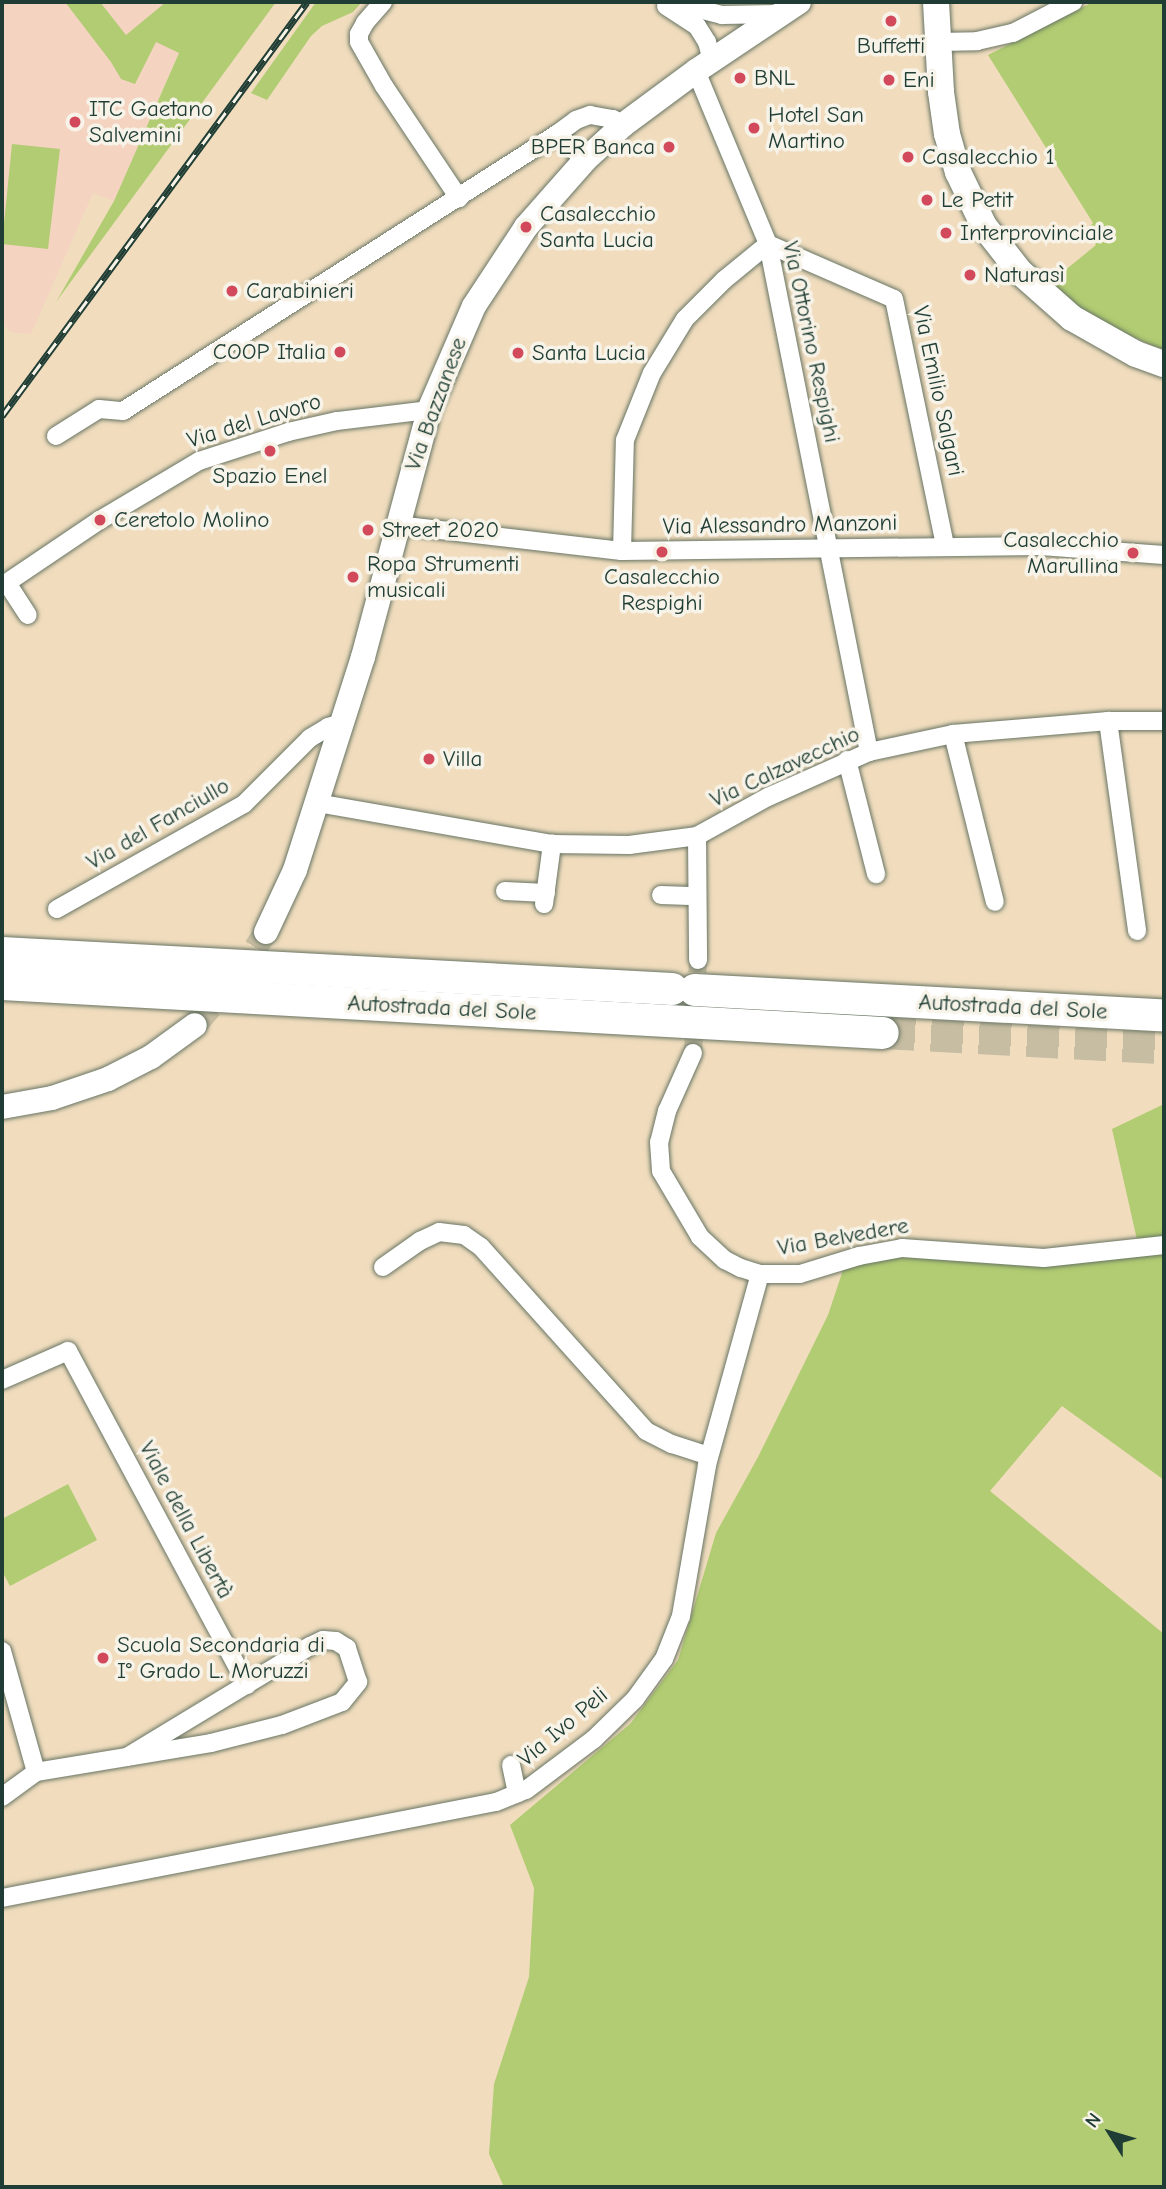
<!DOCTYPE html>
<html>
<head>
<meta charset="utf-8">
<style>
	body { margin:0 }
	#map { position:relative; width:1166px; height:2189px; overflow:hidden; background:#f1ddbe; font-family:"Comic Neue",sans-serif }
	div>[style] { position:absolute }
	.built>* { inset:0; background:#f4d3c1 }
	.green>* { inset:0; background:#b1cc72 }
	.minor-tunnel>* { height:18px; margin-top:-9px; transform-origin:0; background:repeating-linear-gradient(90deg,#c7bda2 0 18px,transparent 0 27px) }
	.secondary-tunnel>* { height:24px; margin-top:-12px; transform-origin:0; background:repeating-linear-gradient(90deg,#c7bda2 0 24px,transparent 0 36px) }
	.motorway-tunnel>* { height:32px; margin-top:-16px; transform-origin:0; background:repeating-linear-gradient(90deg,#c7bda2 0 32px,transparent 0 48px) }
	.roads { filter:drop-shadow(0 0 2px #687564) drop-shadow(0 0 2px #687564) }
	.minor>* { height:18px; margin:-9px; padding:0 9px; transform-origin:9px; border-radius:9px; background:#fff }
	.secondary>* { height:24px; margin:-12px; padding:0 12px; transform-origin:12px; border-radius:12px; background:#fff }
	.primary>* { height:26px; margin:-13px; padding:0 13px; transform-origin:13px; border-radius:13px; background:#fff }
	.motorway>* { height:32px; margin:-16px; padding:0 16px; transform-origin:16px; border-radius:16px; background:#fff }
	.rail>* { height:7px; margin-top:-3.5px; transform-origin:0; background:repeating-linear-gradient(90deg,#f7f3e8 0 13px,#1f3d34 0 26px); box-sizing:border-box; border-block:2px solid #1f3d34 }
	.dots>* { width:19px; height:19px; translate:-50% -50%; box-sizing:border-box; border:4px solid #f7f3e8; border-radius:50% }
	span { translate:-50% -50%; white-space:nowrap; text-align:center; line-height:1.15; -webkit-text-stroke:7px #f7f3e8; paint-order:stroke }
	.poi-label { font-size:23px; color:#1f3d34 }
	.left { translate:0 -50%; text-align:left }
	.right { translate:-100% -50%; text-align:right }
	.street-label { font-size:23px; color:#1f3d34 }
	.frame { position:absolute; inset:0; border:4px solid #1f3d34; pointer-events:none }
	.north { position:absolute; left:1075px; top:2098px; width:70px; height:70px; -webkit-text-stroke:5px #f7f3e8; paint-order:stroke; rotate:307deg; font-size:19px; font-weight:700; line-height:28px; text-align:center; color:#1f3d34 }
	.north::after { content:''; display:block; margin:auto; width:24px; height:32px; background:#1f3d34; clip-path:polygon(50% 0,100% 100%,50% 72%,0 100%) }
</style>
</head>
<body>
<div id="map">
	<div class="built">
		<div style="clip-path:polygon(2px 2px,197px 2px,179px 52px,114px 201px,93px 193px,31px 334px,11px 332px,2px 323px)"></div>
	</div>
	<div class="green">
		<div style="clip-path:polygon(65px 2px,100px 2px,126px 35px,166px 2px,276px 2px,56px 302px,114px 201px,179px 53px,156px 42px,135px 84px,121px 79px,111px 62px)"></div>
		<div style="clip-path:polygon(316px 2px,362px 2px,353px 12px,322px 26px,311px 36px,267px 100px,251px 93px)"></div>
		<div style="clip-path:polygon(1093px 2px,1164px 2px,1164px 351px,1092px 318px,1047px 285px,1096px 245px,1084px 232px,1093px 223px,988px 55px)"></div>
		<div style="clip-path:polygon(12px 144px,60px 149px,48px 249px,2px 244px)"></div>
		<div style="clip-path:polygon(1164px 1104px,1164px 1480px,1062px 1406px,990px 1491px,1164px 1634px,1164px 2187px,504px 2187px,489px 2154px,494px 2084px,529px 1977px,534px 1888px,510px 1825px,630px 1724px,678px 1660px,716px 1533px,758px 1457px,828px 1315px,846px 1261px,900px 1248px,1140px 1253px,1112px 1129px)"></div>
		<div style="clip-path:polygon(68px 1484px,97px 1540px,10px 1586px,2px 1571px,2px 1519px)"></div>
	</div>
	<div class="minor-tunnel">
		<div style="left:693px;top:1053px;width:93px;rotate:-86.9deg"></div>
	</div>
	<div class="secondary-tunnel">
		<div style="left:195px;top:1025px;width:62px;rotate:-48.9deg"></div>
		<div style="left:236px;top:978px;width:55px;rotate:-56.9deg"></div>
	</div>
	<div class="motorway-tunnel">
		<div style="left:883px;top:1033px;width:281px;rotate:3.1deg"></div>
	</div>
	<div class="roads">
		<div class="minor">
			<div style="left:383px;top:2px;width:28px;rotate:131deg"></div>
			<div style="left:365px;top:23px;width:13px;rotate:119deg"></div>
			<div style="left:359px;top:34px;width:8px;rotate:90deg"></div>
			<div style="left:359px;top:42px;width:51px;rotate:60.4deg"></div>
			<div style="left:384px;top:86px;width:135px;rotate:56.2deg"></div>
			<div style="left:672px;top:2px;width:52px;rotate:14.6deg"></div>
			<div style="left:722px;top:15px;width:55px;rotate:-1deg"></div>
			<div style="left:666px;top:6px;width:37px;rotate:33deg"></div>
			<div style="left:697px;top:26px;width:19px;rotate:58deg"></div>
			<div style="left:707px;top:42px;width:20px;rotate:75deg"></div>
			<div style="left:938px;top:42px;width:39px;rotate:-1deg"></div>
			<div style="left:977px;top:41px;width:37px;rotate:-13deg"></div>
			<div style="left:1013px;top:33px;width:68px;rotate:-27.3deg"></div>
			<div style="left:696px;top:71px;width:187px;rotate:67.4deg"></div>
			<div style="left:768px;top:244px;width:518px;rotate:78.76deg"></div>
			<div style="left:585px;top:160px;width:38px;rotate:-137deg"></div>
			<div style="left:557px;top:134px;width:24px;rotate:-36deg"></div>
			<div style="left:576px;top:120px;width:15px;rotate:-20deg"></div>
			<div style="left:590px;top:115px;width:23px;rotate:10deg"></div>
			<div style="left:613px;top:119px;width:12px;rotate:31deg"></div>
			<div style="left:768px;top:244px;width:137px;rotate:23.6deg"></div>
			<div style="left:894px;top:299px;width:252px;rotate:78.3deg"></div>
			<div style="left:56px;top:436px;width:51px;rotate:-32.1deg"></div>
			<div style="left:99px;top:409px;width:24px;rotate:5deg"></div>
			<div style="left:123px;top:411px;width:515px;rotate:-32.55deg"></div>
			<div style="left:397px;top:525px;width:226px;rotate:6.6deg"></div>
			<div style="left:622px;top:551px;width:419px;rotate:-0.7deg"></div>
			<div style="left:1041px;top:546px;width:123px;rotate:4.2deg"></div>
			<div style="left:622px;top:551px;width:111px;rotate:-88.5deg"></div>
			<div style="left:625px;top:440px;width:72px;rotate:-68.1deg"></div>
			<div style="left:652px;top:373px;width:63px;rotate:-58.6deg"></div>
			<div style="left:685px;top:319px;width:55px;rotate:-45deg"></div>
			<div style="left:724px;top:280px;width:57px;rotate:-39.3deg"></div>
			<div style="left:7px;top:583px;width:38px;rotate:57deg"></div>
			<div style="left:2px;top:586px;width:118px;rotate:-34deg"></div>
			<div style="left:100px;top:520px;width:115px;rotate:-30.8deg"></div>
			<div style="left:199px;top:461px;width:94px;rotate:-18deg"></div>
			<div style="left:288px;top:432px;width:50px;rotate:-12.7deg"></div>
			<div style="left:337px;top:421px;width:93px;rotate:-6.8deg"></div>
			<div style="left:1108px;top:721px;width:212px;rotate:82.1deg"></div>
			<div style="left:953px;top:734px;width:173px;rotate:76deg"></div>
			<div style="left:847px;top:760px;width:118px;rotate:75.7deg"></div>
			<div style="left:317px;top:803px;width:239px;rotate:9.9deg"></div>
			<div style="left:552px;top:844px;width:77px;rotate:0.7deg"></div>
			<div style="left:629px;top:845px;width:69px;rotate:-7.5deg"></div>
			<div style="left:697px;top:836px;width:81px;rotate:-28.8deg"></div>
			<div style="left:768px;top:797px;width:111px;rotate:-24deg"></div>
			<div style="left:869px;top:752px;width:86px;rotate:-12.1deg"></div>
			<div style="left:953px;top:734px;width:156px;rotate:-4.8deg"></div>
			<div style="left:1108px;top:721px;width:56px"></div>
			<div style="left:697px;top:836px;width:124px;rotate:89.5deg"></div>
			<div style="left:505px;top:891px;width:41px;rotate:2.8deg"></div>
			<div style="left:661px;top:895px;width:36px;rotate:2deg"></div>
			<div style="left:544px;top:904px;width:61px;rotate:-82.4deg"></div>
			<div style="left:57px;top:909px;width:214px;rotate:-29.3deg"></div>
			<div style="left:244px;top:804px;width:93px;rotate:-45deg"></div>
			<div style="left:310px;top:738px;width:21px;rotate:-31deg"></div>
			<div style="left:328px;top:727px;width:15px;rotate:-16deg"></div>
			<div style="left:693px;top:1053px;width:64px;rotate:114.1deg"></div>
			<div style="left:667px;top:1111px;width:32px;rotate:104deg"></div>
			<div style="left:659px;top:1142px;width:29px;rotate:86deg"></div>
			<div style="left:661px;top:1171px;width:77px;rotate:59.4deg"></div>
			<div style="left:700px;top:1237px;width:34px;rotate:43deg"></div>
			<div style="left:725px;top:1260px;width:18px;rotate:27deg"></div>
			<div style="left:741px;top:1268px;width:20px;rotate:18deg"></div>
			<div style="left:760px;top:1274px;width:40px"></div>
			<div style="left:800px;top:1274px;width:62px;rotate:-17deg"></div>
			<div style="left:859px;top:1256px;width:44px;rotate:-10.5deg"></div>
			<div style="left:902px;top:1248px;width:142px;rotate:4deg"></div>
			<div style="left:1044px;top:1258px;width:121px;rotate:-6.2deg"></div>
			<div style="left:383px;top:1267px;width:45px;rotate:-35.1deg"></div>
			<div style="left:420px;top:1241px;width:21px;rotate:-25deg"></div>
			<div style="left:439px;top:1232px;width:25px;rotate:7deg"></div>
			<div style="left:464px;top:1235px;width:21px;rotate:35deg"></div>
			<div style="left:481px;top:1247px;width:247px;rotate:48.1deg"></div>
			<div style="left:646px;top:1431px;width:29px;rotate:27deg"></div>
			<div style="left:672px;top:1444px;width:39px;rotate:18deg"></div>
			<div style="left:2px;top:1380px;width:72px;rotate:-23.7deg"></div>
			<div style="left:68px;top:1351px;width:379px;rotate:61.8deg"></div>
			<div style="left:2px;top:1651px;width:126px;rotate:74.3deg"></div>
			<div style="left:511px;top:1765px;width:29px;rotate:78deg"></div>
			<div style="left:2px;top:1797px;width:42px;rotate:-36.3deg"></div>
			<div style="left:36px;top:1772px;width:177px;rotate:-9.4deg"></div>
			<div style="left:211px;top:1743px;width:73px;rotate:-14.2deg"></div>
			<div style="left:282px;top:1725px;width:64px;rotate:-21deg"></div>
			<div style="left:342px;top:1702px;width:26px;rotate:-51deg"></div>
			<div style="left:358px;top:1682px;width:36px;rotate:-108deg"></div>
			<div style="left:347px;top:1648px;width:13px;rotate:-148deg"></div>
			<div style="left:336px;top:1641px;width:13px;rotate:-176deg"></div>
			<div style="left:323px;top:1640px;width:14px;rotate:155deg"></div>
			<div style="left:310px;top:1646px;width:214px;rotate:148.8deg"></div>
			<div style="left:2px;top:1898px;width:503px;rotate:-11deg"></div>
			<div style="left:496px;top:1802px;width:32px;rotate:-22deg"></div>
			<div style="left:526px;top:1790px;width:85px;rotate:-36.9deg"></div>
			<div style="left:594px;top:1739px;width:57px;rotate:-44.3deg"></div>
			<div style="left:635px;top:1699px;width:49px;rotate:-54.1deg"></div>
			<div style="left:664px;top:1659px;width:46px;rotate:-68.4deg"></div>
			<div style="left:681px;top:1616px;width:153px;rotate:-80.2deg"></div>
			<div style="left:707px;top:1465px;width:198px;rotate:-74.5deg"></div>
		</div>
		<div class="secondary">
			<div style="left:266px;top:932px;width:68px;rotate:-64.9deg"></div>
			<div style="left:295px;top:870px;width:224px;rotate:-72.3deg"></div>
			<div style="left:363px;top:657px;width:256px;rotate:-75deg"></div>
			<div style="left:429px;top:410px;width:113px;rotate:-66.6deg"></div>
			<div style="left:474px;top:306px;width:95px;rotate:-56.6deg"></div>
			<div style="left:526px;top:227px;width:89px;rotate:-48.6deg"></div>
			<div style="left:585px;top:160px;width:52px;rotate:-42.6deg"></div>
			<div style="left:623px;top:125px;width:91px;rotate:-36.5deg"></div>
			<div style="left:696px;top:71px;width:124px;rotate:-33.8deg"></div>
			<div style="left:2px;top:1107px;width:51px;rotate:-10.2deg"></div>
			<div style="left:52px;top:1098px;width:59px;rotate:-18.7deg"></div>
			<div style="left:108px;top:1079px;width:48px;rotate:-27.1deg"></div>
			<div style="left:151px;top:1057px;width:54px;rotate:-36deg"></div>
		</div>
		<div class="primary">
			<div style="left:936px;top:2px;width:90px;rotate:86.8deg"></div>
			<div style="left:941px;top:92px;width:42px;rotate:81.9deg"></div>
			<div style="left:947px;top:134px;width:40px;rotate:74deg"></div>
			<div style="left:958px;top:172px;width:60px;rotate:64.3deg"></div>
			<div style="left:984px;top:226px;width:58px;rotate:52deg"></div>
			<div style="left:1020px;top:272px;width:69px;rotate:41.5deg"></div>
			<div style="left:1072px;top:318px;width:73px;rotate:29.4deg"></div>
			<div style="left:1136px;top:354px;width:30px;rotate:20deg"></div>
		</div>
		<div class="motorway">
			<div style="left:2px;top:953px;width:671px;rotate:3.08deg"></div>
			<div style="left:2px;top:984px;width:882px;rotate:3.18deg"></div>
			<div style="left:695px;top:990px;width:470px;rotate:3.1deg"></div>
		</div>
	</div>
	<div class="rail">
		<div style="left:2px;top:416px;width:514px;rotate:-53.62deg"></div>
	</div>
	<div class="dots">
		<div style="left:891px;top:21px;background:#d1495b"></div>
		<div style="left:740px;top:78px;background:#d1495b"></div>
		<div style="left:889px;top:80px;background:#d1495b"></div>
		<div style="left:75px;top:122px;background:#d1495b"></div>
		<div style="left:754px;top:128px;background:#d1495b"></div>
		<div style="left:669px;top:147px;background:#d1495b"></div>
		<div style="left:908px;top:157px;background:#d1495b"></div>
		<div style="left:927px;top:200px;background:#d1495b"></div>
		<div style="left:526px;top:227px;background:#d1495b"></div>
		<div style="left:946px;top:233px;background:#d1495b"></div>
		<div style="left:970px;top:275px;background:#d1495b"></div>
		<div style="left:232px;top:291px;background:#d1495b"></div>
		<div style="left:340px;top:352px;background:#d1495b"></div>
		<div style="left:518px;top:353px;background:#d1495b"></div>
		<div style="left:270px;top:451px;background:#d1495b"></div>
		<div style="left:100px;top:520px;background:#d1495b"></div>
		<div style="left:368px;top:530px;background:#d1495b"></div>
		<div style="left:662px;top:552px;background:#d1495b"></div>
		<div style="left:1133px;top:553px;background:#d1495b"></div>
		<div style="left:353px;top:577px;background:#d1495b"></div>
		<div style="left:429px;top:759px;background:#d1495b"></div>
		<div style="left:103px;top:1658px;background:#d1495b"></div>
	</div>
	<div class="poi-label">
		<span style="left:891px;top:46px">Buffetti</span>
		<span class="left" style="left:754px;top:78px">BNL</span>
		<span class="left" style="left:903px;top:80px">Eni</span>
		<span class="left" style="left:89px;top:122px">ITC Gaetano<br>Salvemini</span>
		<span class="left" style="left:768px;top:128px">Hotel San<br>Martino</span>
		<span class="right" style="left:655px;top:147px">BPER Banca</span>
		<span class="left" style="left:922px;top:157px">Casalecchio 1</span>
		<span class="left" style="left:941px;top:200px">Le Petit</span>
		<span class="left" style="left:540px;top:227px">Casalecchio<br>Santa Lucia</span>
		<span class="left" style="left:960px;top:233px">Interprovinciale</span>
		<span class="left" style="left:984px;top:275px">Naturasì</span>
		<span class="left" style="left:246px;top:291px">Carabinieri</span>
		<span class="right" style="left:326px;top:352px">COOP Italia</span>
		<span class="left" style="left:532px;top:353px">Santa Lucia</span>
		<span style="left:270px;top:476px">Spazio Enel</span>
		<span class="left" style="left:114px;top:520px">Ceretolo Molino</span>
		<span class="left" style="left:382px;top:530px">Street 2020</span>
		<span class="right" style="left:1119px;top:553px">Casalecchio<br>Marullina</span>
		<span class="left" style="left:367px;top:577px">Ropa Strumenti<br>musicali</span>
		<span style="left:662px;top:590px">Casalecchio<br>Respighi</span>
		<span class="left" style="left:443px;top:759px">Villa</span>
		<span class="left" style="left:117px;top:1658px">Scuola Secondaria di<br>I° Grado L. Moruzzi</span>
	</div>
	<div class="street-label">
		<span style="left:811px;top:342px;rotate:78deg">Via Ottorino Respighi</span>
		<span style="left:938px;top:391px;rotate:78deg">Via Emilio Salgari</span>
		<span style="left:436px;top:404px;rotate:-70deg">Via Bazzanese</span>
		<span style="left:254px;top:421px;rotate:-17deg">Via del Lavoro</span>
		<span style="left:780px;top:525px;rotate:-1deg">Via Alessandro Manzoni</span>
		<span style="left:785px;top:767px;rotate:-25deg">Via Calzavecchio</span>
		<span style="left:158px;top:824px;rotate:-30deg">Via del Fanciullo</span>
		<span style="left:1013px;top:1007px;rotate:3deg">Autostrada del Sole</span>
		<span style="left:442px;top:1008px;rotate:3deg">Autostrada del Sole</span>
		<span style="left:843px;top:1237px;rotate:-10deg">Via Belvedere</span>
		<span style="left:186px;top:1520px;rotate:62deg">Viale della Libertà</span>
		<span style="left:563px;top:1727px;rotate:-40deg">Via Ivo Peli</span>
	</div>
	<div class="frame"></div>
	<div class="north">N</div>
</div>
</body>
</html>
